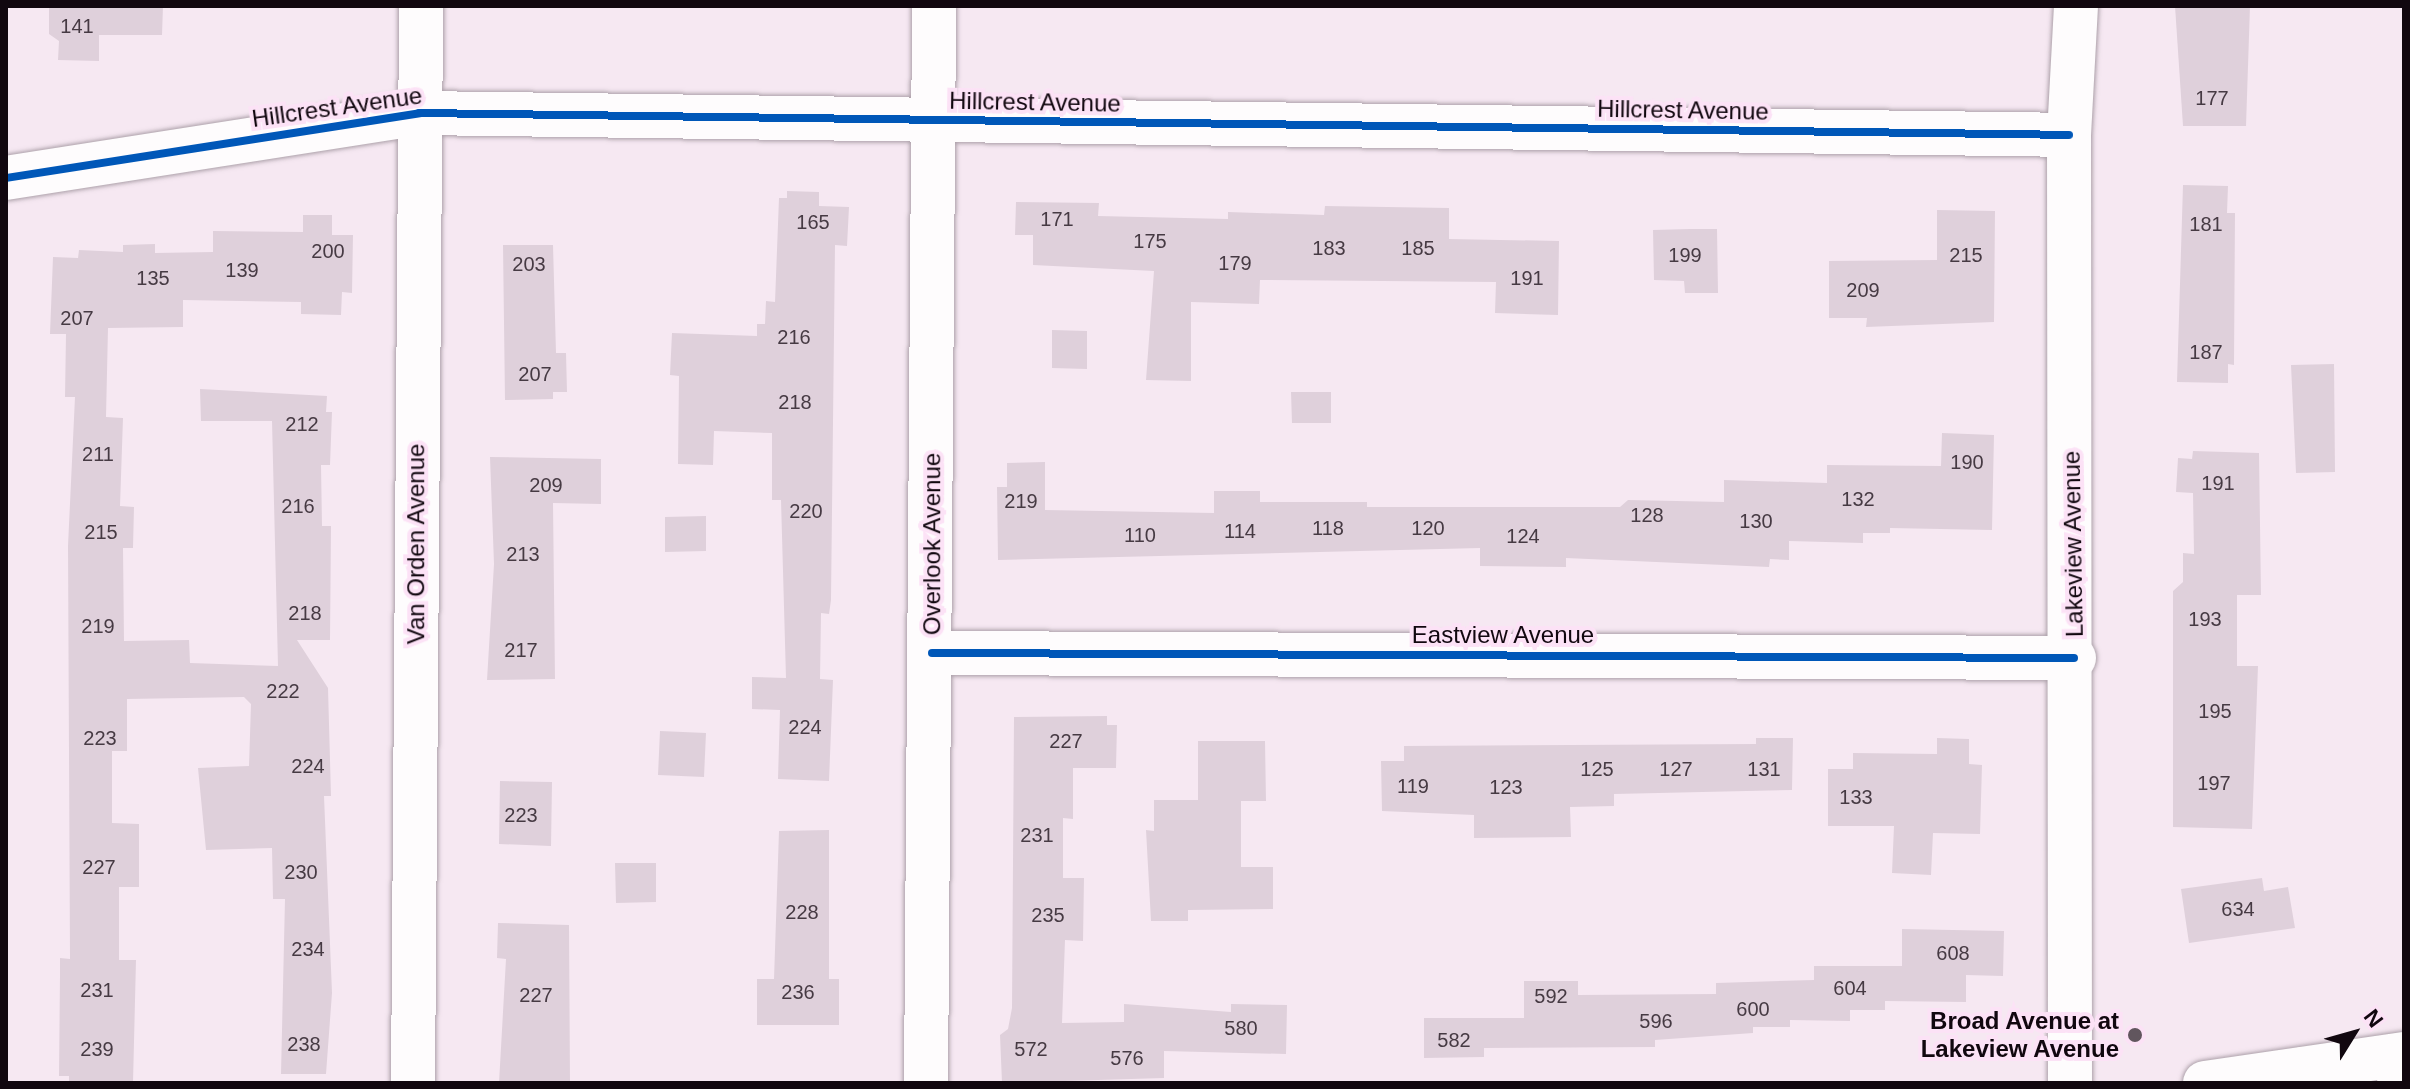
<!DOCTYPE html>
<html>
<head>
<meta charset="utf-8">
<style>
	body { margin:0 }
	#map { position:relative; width:2410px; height:1089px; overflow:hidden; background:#f6e8f2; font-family:Arial,sans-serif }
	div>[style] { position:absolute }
	.building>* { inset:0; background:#dfd0db }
	.roads { filter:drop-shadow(0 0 2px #ada1aa) drop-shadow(0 0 2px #ada1aa) }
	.minor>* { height:44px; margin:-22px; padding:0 22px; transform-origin:22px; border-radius:22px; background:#fefcfd }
	.highway>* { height:44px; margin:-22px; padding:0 22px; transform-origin:22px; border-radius:22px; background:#fefcfd }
	.cycleway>* { height:8px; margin:-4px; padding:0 4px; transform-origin:4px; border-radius:4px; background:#0057b8 }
	.dots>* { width:22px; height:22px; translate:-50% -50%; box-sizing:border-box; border:4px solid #fce2f6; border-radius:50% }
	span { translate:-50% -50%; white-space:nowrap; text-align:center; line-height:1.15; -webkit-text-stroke:8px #fce2f6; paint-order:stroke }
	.number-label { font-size:20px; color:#463a43 }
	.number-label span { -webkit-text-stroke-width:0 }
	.street-label { font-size:24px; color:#11070f }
	.poi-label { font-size:24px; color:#11070f; font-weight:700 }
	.right { translate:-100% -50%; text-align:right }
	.frame { position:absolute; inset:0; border:8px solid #11070f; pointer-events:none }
	.north { position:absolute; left:2314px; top:993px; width:80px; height:80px; -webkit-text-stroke:6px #fce2f6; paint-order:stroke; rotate:53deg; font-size:22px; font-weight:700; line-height:32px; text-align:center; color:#11070f }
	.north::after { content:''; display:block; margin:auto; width:28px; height:36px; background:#11070f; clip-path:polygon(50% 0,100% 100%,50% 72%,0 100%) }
</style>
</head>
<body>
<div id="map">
	<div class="building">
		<div style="clip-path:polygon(49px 6px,163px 6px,162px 35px,99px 35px,99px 61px,58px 60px,59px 41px,49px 34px)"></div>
		<div style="clip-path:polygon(2175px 6px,2250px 6px,2246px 126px,2183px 126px)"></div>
		<div style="clip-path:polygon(2183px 185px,2228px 186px,2227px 213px,2235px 213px,2234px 365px,2228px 364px,2228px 383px,2177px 382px)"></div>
		<div style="clip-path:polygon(787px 191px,819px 192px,819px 206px,849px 207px,847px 246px,835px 245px,831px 600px,829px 614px,821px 613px,820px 679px,833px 680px,829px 781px,778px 779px,780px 710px,752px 709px,752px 677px,786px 678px,781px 500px,772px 500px,772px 433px,714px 431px,713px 465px,678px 464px,679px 376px,670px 375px,672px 333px,757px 336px,757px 324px,765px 324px,766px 301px,775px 302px,779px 198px,787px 198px)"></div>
		<div style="clip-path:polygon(1016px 202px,1099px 203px,1098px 216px,1228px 219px,1228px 212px,1324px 215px,1325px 206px,1449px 208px,1449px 239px,1559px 241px,1558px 315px,1495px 313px,1496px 282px,1260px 280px,1259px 304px,1191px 302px,1191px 381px,1146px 380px,1154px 271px,1033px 265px,1033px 235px,1015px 235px)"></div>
		<div style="clip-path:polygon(1937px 210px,1995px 211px,1994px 322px,1866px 327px,1867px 318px,1829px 318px,1829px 261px,1937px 260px)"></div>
		<div style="clip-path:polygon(303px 215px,332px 215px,332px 235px,353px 235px,352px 293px,342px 292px,341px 315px,301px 314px,301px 302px,183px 300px,183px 327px,108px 328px,106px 417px,123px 418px,120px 506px,134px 507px,133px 548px,123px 548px,124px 641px,189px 640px,190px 663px,278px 666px,272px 421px,201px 421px,200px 389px,327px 396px,326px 412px,332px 412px,330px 465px,321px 465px,322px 526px,331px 526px,330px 640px,297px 640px,328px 688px,331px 796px,324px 796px,332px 993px,326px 1074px,281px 1074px,285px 899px,273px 899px,272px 848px,206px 850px,198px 768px,249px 766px,251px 704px,244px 697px,127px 699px,127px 751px,112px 751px,112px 823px,139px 824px,139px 887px,119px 887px,119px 960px,136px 960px,133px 1083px,69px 1083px,69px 1076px,59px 1076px,60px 975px,60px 958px,70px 959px,68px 546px,75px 397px,65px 397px,66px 334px,50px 334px,53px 257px,78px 258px,79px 250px,123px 252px,123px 245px,155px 244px,155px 253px,213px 252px,213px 231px,303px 232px)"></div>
		<div style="clip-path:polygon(1690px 229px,1717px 229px,1718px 293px,1685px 293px,1684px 281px,1654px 280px,1653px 230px)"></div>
		<div style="clip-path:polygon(503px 245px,553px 245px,556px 353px,566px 353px,567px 392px,553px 392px,553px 399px,505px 400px)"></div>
		<div style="clip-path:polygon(1052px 330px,1087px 331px,1087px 369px,1052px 368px)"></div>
		<div style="clip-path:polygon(2334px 364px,2335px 472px,2296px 473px,2291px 365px)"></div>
		<div style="clip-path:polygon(1291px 392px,1331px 392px,1331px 423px,1292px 423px)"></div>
		<div style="clip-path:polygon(1942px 433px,1994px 435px,1992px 530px,1890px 528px,1890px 533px,1863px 533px,1863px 543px,1789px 541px,1789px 560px,1770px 559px,1769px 567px,1566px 558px,1566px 567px,1480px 566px,1480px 548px,998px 560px,997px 487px,1007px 487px,1007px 463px,1045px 462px,1045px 510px,1214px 513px,1214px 491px,1260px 491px,1260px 502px,1367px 502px,1367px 507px,1620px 507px,1628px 500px,1724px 502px,1724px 480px,1827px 483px,1827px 465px,1941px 466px)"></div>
		<div style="clip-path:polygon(2193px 451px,2259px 453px,2261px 595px,2237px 595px,2237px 666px,2258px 666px,2252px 829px,2173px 827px,2173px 591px,2183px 582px,2183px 553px,2194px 554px,2193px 493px,2176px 492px,2178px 458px,2192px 459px)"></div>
		<div style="clip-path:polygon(490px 457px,601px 459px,601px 504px,553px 503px,555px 679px,487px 680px,494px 564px)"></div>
		<div style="clip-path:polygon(706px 516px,706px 551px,665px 552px,665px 517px)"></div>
		<div style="clip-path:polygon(1107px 716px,1107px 725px,1117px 725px,1116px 768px,1073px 768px,1073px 819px,1063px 818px,1063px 878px,1084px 878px,1083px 941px,1065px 940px,1062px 1023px,1124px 1022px,1124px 1004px,1231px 1012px,1231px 1004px,1287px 1005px,1286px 1054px,1164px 1051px,1164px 1078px,1002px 1083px,1000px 1035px,1008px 1029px,1012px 1008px,1014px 717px)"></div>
		<div style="clip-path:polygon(660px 731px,706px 733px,704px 777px,658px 775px)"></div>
		<div style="clip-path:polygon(1756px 738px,1793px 738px,1792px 790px,1614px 794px,1614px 806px,1570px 807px,1571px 837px,1474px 838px,1474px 815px,1382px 811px,1381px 761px,1404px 761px,1404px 746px,1756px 744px)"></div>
		<div style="clip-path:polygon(1937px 738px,1969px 739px,1969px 764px,1982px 765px,1980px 834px,1933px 833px,1931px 875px,1892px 873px,1894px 826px,1828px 826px,1828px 769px,1853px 769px,1853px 753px,1937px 754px)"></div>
		<div style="clip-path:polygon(1198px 741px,1265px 741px,1266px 801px,1241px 801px,1241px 867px,1273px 867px,1273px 909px,1188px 910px,1188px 921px,1151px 921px,1146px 830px,1154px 831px,1154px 800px,1198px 800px)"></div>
		<div style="clip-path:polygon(500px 781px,552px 782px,551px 846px,499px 844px)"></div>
		<div style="clip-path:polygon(829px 830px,829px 979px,839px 979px,839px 1025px,757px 1025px,757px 979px,774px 979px,779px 831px)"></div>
		<div style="clip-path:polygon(615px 863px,656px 863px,656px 902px,616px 903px)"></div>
		<div style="clip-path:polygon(2262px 878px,2264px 891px,2288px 887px,2295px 928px,2189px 943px,2181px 889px)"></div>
		<div style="clip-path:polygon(498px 923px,569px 925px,570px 1083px,499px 1083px,506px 959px,497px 958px)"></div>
		<div style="clip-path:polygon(1902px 929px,2004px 931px,2003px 976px,1966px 975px,1966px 1002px,1885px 1001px,1885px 1010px,1850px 1010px,1850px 1021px,1790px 1020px,1790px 1027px,1753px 1027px,1753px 1033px,1655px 1040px,1655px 1047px,1484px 1048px,1484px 1057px,1424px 1058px,1424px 1018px,1524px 1018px,1524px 981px,1578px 981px,1578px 995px,1716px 994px,1716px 983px,1814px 980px,1814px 966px,1902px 966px)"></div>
	</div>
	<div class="roads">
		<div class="minor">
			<div style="left:6px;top:178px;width:418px;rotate:-8.9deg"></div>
			<div style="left:419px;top:113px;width:1650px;rotate:0.76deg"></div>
			<div style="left:932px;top:653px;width:1142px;rotate:0.25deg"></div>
			<div style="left:413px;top:1083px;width:1077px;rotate:-89.57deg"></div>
			<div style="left:926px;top:1083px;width:1077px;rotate:-89.57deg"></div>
			<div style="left:2070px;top:1083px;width:948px;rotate:-90.06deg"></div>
			<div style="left:2069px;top:135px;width:129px;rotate:-86.9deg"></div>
			<div style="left:2205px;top:1083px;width:201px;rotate:-8.3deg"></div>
		</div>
		<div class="highway">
			<div style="left:2284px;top:1083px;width:24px;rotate:-36deg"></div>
			<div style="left:2399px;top:1083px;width:13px;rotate:-67deg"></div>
		</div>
	</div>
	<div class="cycleway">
		<div style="left:6px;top:178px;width:418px;rotate:-8.9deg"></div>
		<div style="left:419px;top:113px;width:1650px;rotate:0.76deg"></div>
		<div style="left:932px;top:653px;width:1142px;rotate:0.25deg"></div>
	</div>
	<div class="dots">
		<div style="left:2135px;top:1035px;background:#61565e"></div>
	</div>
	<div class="number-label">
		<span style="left:77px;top:26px">141</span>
		<span style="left:2212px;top:98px">177</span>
		<span style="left:1057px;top:219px">171</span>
		<span style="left:813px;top:222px">165</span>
		<span style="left:2206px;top:224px">181</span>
		<span style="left:1150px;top:241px">175</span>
		<span style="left:1329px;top:248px">183</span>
		<span style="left:1418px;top:248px">185</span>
		<span style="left:328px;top:251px">200</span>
		<span style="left:1685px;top:255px">199</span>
		<span style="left:1966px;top:255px">215</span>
		<span style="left:1235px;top:263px">179</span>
		<span style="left:529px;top:264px">203</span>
		<span style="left:242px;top:270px">139</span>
		<span style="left:153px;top:278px">135</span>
		<span style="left:1527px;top:278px">191</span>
		<span style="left:1863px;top:290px">209</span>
		<span style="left:77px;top:318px">207</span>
		<span style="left:794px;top:337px">216</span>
		<span style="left:2206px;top:352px">187</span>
		<span style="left:535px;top:374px">207</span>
		<span style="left:795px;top:402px">218</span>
		<span style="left:302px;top:424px">212</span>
		<span style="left:98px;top:454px">211</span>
		<span style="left:1967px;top:462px">190</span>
		<span style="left:2218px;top:483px">191</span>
		<span style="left:546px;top:485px">209</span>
		<span style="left:1858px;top:499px">132</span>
		<span style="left:1021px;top:501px">219</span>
		<span style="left:298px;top:506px">216</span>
		<span style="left:806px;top:511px">220</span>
		<span style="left:1647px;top:515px">128</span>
		<span style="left:1756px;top:521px">130</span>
		<span style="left:1328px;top:528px">118</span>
		<span style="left:1428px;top:528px">120</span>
		<span style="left:1240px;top:531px">114</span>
		<span style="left:101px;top:532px">215</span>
		<span style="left:1140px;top:535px">110</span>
		<span style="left:1523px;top:536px">124</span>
		<span style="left:523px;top:554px">213</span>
		<span style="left:305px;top:613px">218</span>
		<span style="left:2205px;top:619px">193</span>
		<span style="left:98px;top:626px">219</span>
		<span style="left:521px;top:650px">217</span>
		<span style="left:283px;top:691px">222</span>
		<span style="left:2215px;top:711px">195</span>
		<span style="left:805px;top:727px">224</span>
		<span style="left:100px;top:738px">223</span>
		<span style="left:1066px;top:741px">227</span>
		<span style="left:308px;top:766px">224</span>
		<span style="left:1597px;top:769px">125</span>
		<span style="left:1676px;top:769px">127</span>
		<span style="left:1764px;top:769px">131</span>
		<span style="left:2214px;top:783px">197</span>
		<span style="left:1413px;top:786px">119</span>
		<span style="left:1506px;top:787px">123</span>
		<span style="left:1856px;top:797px">133</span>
		<span style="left:521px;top:815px">223</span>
		<span style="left:1037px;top:835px">231</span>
		<span style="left:99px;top:867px">227</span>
		<span style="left:301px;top:872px">230</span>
		<span style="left:2238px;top:909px">634</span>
		<span style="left:802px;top:912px">228</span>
		<span style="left:1048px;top:915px">235</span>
		<span style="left:308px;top:949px">234</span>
		<span style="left:1953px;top:953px">608</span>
		<span style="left:1850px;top:988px">604</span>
		<span style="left:97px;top:990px">231</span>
		<span style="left:798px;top:992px">236</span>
		<span style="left:536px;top:995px">227</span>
		<span style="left:1551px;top:996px">592</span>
		<span style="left:1753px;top:1009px">600</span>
		<span style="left:1656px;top:1021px">596</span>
		<span style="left:1241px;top:1028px">580</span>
		<span style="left:1454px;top:1040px">582</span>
		<span style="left:304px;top:1044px">238</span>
		<span style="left:97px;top:1049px">239</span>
		<span style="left:1031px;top:1049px">572</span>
		<span style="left:1127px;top:1058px">576</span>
	</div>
	<div class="street-label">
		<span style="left:1035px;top:102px;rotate:1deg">Hillcrest Avenue</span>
		<span style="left:337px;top:107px;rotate:-8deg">Hillcrest Avenue</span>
		<span style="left:1683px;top:110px;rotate:1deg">Hillcrest Avenue</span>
		<span style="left:416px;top:544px;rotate:-90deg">Van Orden Avenue</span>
		<span style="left:932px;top:544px;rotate:-90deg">Overlook Avenue</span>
		<span style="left:2073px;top:544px;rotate:-91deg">Lakeview Avenue</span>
		<span style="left:1503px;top:635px">Eastview Avenue</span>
	</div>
	<div class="poi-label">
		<span class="right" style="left:2119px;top:1035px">Broad Avenue at<br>Lakeview Avenue</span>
	</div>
	<div class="frame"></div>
	<div class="north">N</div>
</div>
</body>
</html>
